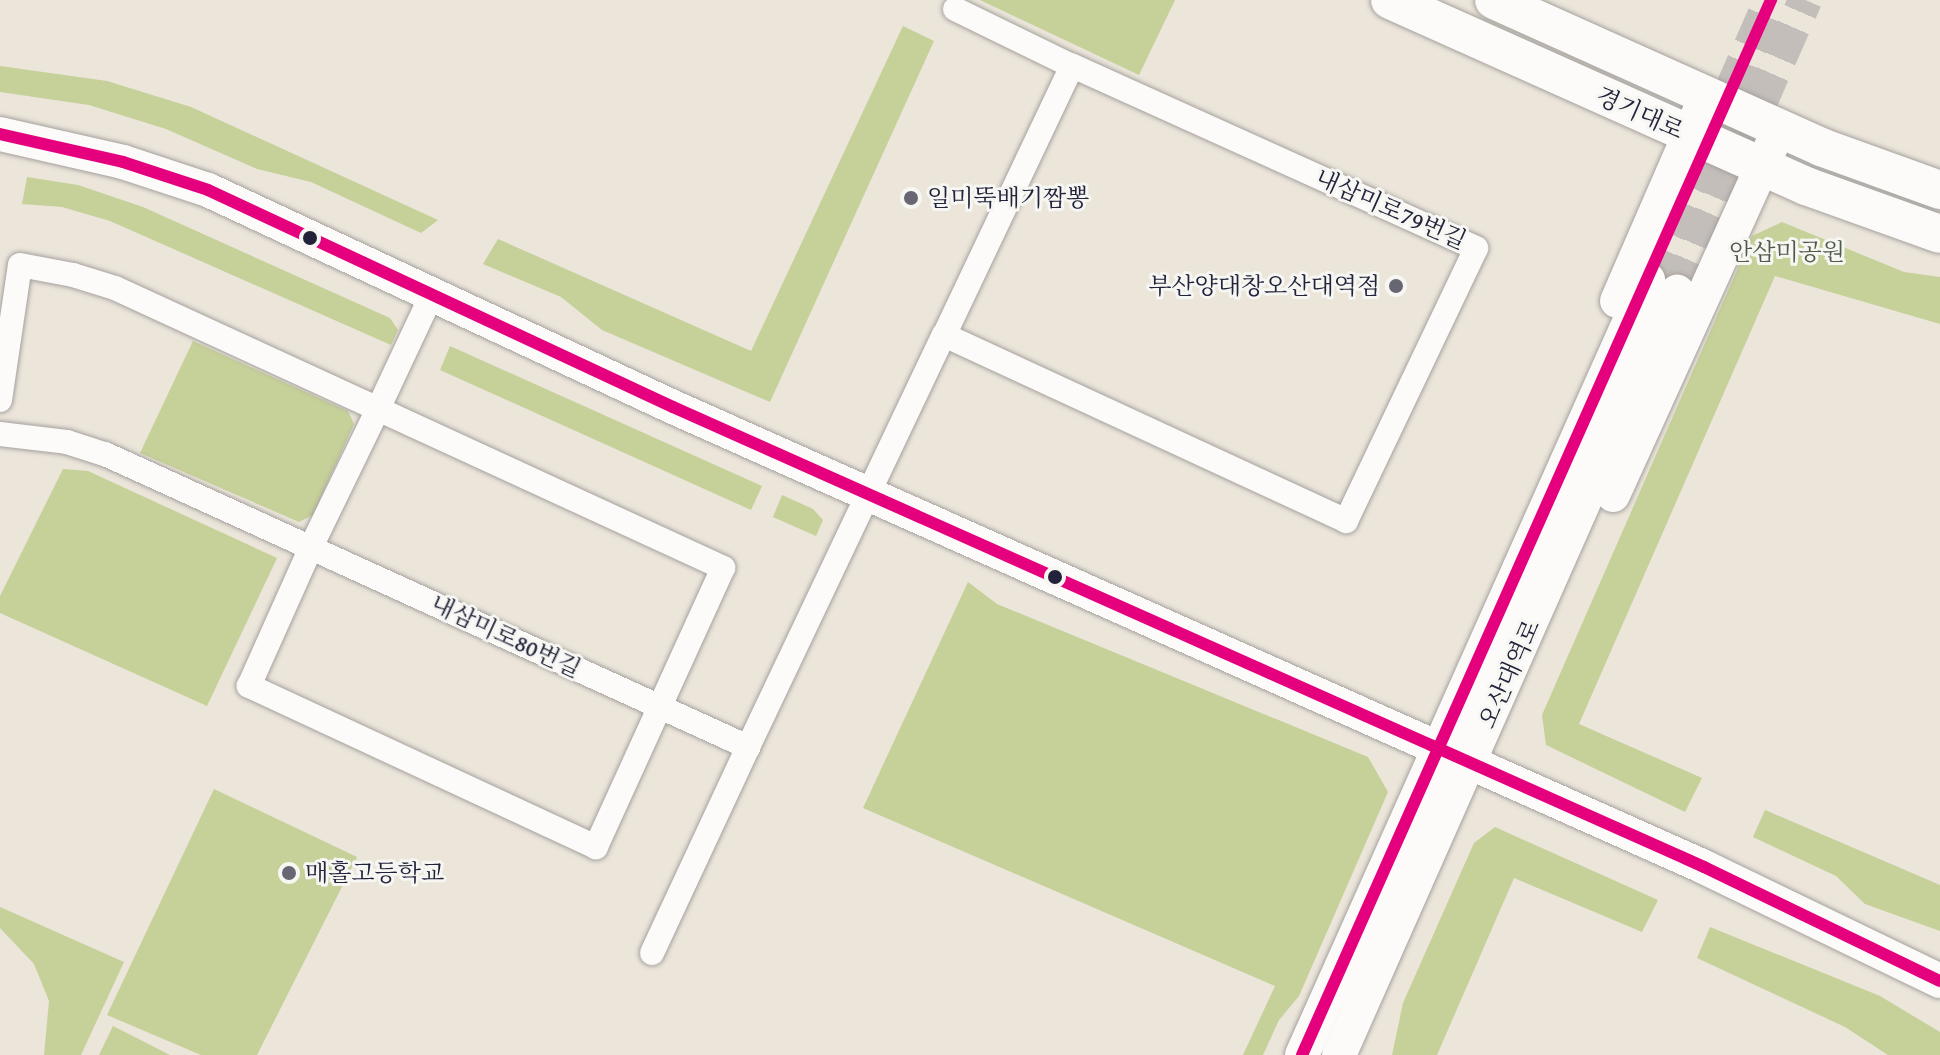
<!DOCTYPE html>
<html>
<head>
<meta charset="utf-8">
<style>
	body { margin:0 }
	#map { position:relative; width:1940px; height:1055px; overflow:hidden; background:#ebe5da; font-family:"Gentium Book Plus","Noto Serif KR",serif }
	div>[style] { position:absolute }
	.green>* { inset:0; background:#c6d099 }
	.secondary-tunnel>* { height:34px; margin-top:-17px; transform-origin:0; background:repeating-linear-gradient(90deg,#c3beba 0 34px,transparent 0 51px) }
	.roads { filter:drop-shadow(0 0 2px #a5a19e) drop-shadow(0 0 2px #a5a19e) }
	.street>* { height:24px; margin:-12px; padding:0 12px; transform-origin:12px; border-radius:12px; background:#fcfbf9 }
	.secondary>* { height:34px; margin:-17px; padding:0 17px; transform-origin:17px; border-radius:17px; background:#fcfbf9 }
	.primary>* { height:38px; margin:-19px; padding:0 19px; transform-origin:19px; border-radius:19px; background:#fcfbf9 }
	.bus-1>* { height:12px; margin:-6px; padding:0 6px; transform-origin:6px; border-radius:6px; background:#e5007d }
	.dots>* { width:22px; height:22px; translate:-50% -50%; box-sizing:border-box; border:4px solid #f6f6f2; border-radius:50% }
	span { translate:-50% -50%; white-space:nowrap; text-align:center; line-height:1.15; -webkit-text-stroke:6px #f6f6f2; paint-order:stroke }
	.street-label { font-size:24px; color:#22223b }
	.poi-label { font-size:24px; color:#22223b }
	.left { translate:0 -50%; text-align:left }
	.right { translate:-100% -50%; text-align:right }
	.park-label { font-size:24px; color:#515949 }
</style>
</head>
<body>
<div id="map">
	<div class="green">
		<div style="clip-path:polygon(980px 0,1175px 0,1139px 75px)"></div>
		<div style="clip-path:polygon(903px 26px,934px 41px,770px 402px,602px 330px,561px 297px,483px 264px,498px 239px,751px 351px)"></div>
		<div style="clip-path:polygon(0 66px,107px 81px,191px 107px,438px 220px,421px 233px,311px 182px,257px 169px,166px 129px,89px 105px,0 92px)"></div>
		<div style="clip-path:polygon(27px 177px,78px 185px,143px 207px,390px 318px,398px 330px,391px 345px,110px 221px,62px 207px,22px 204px)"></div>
		<div style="clip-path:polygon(1782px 222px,1904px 272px,1940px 277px,1940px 324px,1775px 276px,1579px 724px,1702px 778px,1685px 812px,1546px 745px,1542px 715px,1752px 236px)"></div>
		<div style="clip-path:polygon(193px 341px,348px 411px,354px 424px,313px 515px,299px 522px,140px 453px)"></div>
		<div style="clip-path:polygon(450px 346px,762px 486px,751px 510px,440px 370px)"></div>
		<div style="clip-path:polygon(63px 469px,88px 471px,277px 558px,207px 706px,0 613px,0 596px)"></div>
		<div style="clip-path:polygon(782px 495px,813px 509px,823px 520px,816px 536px,773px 517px)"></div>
		<div style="clip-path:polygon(968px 582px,997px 604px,1368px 757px,1388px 792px,1299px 996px,1279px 1020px,1263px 1055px,1243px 1055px,1275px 986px,863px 808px)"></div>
		<div style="clip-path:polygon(214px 789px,357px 857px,257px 1055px,201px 1055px,107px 1015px)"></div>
		<div style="clip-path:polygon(1765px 810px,1940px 885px,1940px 931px,1865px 904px,1836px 876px,1753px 837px)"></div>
		<div style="clip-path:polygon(1495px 827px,1658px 900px,1642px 932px,1514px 878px,1437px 1055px,1392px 1055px,1403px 1003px,1474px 843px)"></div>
		<div style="clip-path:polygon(0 907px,124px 962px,81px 1055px,44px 1055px,49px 1001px,34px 964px,0 928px)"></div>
		<div style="clip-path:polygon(1710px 927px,1880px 996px,1940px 1032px,1940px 1055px,1888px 1055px,1845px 1027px,1697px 958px)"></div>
		<div style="clip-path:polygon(113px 1026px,170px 1055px,99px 1055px)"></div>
	</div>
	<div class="secondary-tunnel">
		<div style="left:1648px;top:280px;width:306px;rotate:-66.3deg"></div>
		<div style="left:1677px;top:292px;width:319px;rotate:-66.3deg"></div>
	</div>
	<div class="roads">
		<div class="street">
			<div style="left:955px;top:9px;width:130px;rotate:26deg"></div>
			<div style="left:0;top:400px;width:136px;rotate:-81.6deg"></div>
			<div style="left:20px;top:265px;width:54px;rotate:10.7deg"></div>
			<div style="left:73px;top:275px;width:44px;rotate:17.2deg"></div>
			<div style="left:115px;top:288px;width:289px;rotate:24.7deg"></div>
			<div style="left:378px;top:409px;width:380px;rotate:24.7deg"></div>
			<div style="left:723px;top:568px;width:307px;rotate:114.5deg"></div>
			<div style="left:596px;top:847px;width:383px;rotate:-155.1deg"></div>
			<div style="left:249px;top:686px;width:154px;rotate:-65.9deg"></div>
			<div style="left:312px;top:545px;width:151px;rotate:-64.1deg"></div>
			<div style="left:378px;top:409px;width:127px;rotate:-64.8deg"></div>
			<div style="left:0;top:434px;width:67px;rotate:6.8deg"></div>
			<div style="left:67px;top:442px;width:40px;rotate:18deg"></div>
			<div style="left:105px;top:454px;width:707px;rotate:24.5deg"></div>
			<div style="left:748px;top:747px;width:456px;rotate:-64.6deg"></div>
			<div style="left:944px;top:335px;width:443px;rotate:24.8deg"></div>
			<div style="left:1346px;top:521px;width:302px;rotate:-64.5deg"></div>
			<div style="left:1476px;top:248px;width:443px;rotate:-155.7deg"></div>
			<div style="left:1072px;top:66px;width:298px;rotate:115.4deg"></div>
			<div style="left:652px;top:953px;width:227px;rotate:-65deg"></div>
		</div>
		<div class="secondary">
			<div style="left:0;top:134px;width:126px;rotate:12.8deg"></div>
			<div style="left:123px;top:162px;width:89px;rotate:18.2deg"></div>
			<div style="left:208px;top:190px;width:513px;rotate:25.02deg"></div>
			<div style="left:673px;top:407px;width:1129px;rotate:24.04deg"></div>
			<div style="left:1704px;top:867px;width:262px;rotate:25.8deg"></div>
			<div style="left:1617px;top:301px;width:223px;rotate:-66.5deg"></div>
			<div style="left:1613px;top:495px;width:402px;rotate:-65.6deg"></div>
			<div style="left:1302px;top:1055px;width:849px;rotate:-65.94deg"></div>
			<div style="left:1339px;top:1055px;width:835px;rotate:-66.11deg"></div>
		</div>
		<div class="primary">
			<div style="left:1390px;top:0;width:456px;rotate:24.1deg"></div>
			<div style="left:1806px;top:186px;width:142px;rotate:19.7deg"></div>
			<div style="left:1494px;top:0;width:359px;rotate:24.2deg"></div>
			<div style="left:1821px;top:147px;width:127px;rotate:19.9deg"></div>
		</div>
	</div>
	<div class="bus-1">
		<div style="left:0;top:134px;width:126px;rotate:12.8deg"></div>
		<div style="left:123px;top:162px;width:89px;rotate:18.2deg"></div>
		<div style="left:208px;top:190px;width:513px;rotate:25.02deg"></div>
		<div style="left:673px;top:407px;width:1129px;rotate:24.04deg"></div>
		<div style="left:1704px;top:867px;width:262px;rotate:25.8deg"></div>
		<div style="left:1302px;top:1055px;width:1155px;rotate:-66.03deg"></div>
	</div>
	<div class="dots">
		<div style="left:911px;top:198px;background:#686673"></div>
		<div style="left:310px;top:238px;background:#22223b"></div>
		<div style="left:1396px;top:286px;background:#686673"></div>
		<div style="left:1055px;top:577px;background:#22223b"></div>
		<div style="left:289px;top:873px;background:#686673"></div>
	</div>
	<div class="street-label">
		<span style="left:1640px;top:113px;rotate:24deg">경기대로</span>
		<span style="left:1391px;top:209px;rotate:24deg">내삼미로79번길</span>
		<span style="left:506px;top:636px;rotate:25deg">내삼미로80번길</span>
		<span style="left:1509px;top:674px;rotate:-66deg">오산대역로</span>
	</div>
	<div class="poi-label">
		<span class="left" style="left:927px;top:198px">일미뚝배기짬뽕</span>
		<span class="right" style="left:1380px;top:286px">부산양대창오산대역점</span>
		<span class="left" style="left:305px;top:873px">매홀고등학교</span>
	</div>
	<div class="park-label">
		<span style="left:1787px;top:252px">안삼미공원</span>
	</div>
</div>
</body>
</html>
